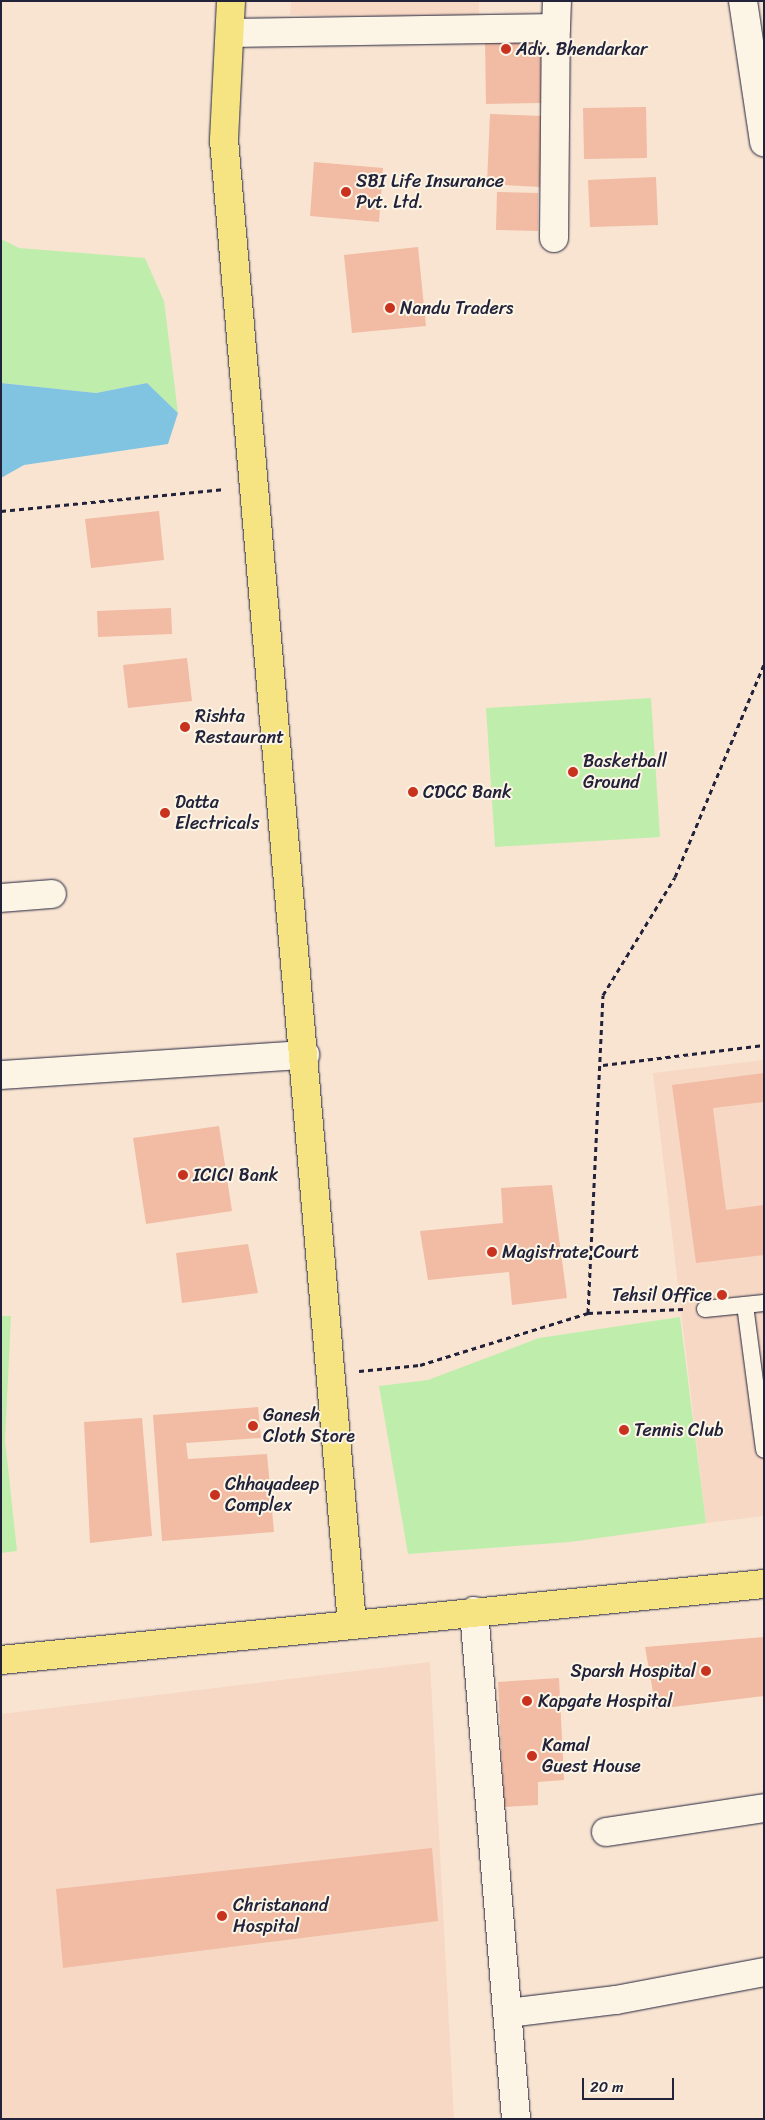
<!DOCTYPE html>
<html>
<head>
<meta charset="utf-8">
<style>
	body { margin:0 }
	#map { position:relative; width:765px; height:2120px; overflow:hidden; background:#f9e4d2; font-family:Sriracha,sans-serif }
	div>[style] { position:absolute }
	.built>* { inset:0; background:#f7d8c4 }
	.green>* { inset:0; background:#bfeeac }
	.water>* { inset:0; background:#80c4e1 }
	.building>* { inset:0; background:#f1bba4 }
	.path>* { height:3px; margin-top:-1.5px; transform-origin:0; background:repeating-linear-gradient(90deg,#22223b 0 5px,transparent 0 9px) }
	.roads { filter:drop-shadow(0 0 1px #22223b) drop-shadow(0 0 1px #22223b) }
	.service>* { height:16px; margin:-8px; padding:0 8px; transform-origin:8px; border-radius:8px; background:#fcf5e5 }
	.minor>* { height:28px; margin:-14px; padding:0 14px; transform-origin:14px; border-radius:14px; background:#fcf5e5 }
	.trunk>* { height:28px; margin:-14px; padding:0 14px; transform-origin:14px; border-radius:14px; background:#f6e381 }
	.dots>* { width:14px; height:14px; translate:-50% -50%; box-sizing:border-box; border:2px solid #fcf5e5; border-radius:50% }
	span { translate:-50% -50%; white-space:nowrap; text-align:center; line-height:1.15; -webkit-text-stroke:4px #fcf5e5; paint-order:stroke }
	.poi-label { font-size:18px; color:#22223b }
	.left { translate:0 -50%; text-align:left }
	.right { translate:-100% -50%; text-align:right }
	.frame { position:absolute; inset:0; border:2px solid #22223b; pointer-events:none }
	.scale { position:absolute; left:582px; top:2078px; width:92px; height:22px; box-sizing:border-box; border:2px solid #22223b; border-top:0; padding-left:6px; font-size:15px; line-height:18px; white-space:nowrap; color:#22223b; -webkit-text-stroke:4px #fcf5e5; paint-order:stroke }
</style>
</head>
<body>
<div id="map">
	<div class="built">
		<div style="clip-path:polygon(291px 1px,479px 1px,479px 18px,290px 15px)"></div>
		<div style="clip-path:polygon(764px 1060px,764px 1516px,706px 1523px,653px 1073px)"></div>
		<div style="clip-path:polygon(430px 1662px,454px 2119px,1px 2119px,1px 1714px)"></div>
	</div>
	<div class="green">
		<div style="clip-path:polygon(1px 239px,19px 248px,145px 258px,164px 301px,178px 413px,147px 383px,96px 393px,1px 383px)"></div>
		<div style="clip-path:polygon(651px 698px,660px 837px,495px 847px,486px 708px)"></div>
		<div style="clip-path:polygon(1px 1316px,11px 1316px,5px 1440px,17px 1551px,1px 1553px)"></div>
		<div style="clip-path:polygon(680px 1317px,706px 1523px,570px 1542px,408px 1554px,379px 1386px,428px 1380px,539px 1338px)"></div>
	</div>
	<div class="water">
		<div style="clip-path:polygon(1px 383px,96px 393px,147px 383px,178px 413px,168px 444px,24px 465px,1px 478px)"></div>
	</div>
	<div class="building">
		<div style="clip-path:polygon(541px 39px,542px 103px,486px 104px,485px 40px)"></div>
		<div style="clip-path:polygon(646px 107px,647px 158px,584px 159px,583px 108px)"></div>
		<div style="clip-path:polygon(490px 114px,544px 116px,540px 187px,487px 184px)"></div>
		<div style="clip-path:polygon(314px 162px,383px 168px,379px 222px,310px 216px)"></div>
		<div style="clip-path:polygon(656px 177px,658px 225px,590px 227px,588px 180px)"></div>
		<div style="clip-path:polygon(497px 192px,538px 193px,538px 231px,496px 230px)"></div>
		<div style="clip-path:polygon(418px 247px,426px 326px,352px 333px,344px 255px)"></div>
		<div style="clip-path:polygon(159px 511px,164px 560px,91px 568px,85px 519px)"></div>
		<div style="clip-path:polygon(171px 608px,172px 634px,98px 637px,97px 611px)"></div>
		<div style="clip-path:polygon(187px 658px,192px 701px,128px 708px,123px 665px)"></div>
		<div style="clip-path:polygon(764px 1073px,764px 1102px,713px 1108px,726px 1210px,764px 1205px,764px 1255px,696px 1263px,672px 1085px)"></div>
		<div style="clip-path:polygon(219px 1126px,232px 1211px,146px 1224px,133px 1138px)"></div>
		<div style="clip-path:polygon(552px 1185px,567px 1298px,512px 1305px,509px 1272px,428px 1280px,420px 1231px,503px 1223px,501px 1188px)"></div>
		<div style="clip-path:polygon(248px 1244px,258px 1293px,182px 1303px,176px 1253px)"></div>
		<div style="clip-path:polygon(258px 1407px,261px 1438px,186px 1443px,188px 1459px,267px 1454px,274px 1532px,162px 1541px,153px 1415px)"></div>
		<div style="clip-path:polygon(142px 1418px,152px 1536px,90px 1543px,84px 1422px)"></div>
		<div style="clip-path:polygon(764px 1637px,764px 1696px,656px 1709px,645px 1647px)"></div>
		<div style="clip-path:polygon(559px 1678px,564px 1780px,538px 1782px,538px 1805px,504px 1807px,498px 1682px)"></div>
		<div style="clip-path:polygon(432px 1848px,438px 1921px,63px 1968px,56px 1889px)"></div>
	</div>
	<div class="path">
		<div style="left:1px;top:511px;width:225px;rotate:-5.6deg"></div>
		<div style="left:603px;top:1065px;width:162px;rotate:-7.1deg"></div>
		<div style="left:588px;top:1313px;width:95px;rotate:-2.4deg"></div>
		<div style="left:359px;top:1371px;width:61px;rotate:-5.6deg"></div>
		<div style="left:420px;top:1365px;width:176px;rotate:-17.2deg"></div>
		<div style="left:588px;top:1313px;width:318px;rotate:-87.3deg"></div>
		<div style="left:603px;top:995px;width:138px;rotate:-58.6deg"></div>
		<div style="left:675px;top:877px;width:231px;rotate:-67.3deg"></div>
	</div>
	<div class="roads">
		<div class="service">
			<div style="left:745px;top:1305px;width:146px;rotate:82.5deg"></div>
			<div style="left:705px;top:1309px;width:59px;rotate:-5.8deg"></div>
		</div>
		<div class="minor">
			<div style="left:743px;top:1px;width:143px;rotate:81.5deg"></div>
			<div style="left:230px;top:33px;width:326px;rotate:-0.9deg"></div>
			<div style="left:556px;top:28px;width:27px;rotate:-88deg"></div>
			<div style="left:554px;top:238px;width:210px;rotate:-89.5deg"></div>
			<div style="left:1px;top:898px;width:51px;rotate:-4.5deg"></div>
			<div style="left:1px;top:1075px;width:305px;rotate:-3.8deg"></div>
			<div style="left:474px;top:1611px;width:510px;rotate:85.27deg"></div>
			<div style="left:606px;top:1832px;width:160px;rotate:-8.6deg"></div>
			<div style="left:508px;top:2013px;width:109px;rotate:-6.9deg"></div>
			<div style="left:616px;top:2000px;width:151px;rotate:-10.7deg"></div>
		</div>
		<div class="trunk">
			<div style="left:231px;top:1px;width:139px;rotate:92.9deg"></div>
			<div style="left:224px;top:140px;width:1489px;rotate:85.07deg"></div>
			<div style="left:1px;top:1660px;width:767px;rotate:-5.69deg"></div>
		</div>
	</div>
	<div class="dots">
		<div style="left:506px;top:49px;background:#c8321e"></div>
		<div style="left:346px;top:192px;background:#c8321e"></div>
		<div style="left:390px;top:308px;background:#c8321e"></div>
		<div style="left:185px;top:727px;background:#c8321e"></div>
		<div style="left:573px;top:772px;background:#c8321e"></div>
		<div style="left:413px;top:792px;background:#c8321e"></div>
		<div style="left:165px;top:813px;background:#c8321e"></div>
		<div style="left:183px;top:1175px;background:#c8321e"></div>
		<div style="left:492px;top:1252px;background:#c8321e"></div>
		<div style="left:722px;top:1295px;background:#c8321e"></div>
		<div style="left:253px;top:1426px;background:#c8321e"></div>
		<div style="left:624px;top:1430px;background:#c8321e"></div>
		<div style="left:215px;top:1495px;background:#c8321e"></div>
		<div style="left:706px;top:1671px;background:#c8321e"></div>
		<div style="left:527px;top:1701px;background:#c8321e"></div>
		<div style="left:532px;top:1756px;background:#c8321e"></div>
		<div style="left:222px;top:1916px;background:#c8321e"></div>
	</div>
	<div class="poi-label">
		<span class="left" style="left:516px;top:49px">Adv. Bhendarkar</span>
		<span class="left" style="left:356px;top:192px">SBI Life Insurance<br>Pvt. Ltd.</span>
		<span class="left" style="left:400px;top:308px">Nandu Traders</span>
		<span class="left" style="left:195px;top:727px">Rishta<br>Restaurant</span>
		<span class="left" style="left:583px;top:772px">Basketball<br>Ground</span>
		<span class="left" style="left:423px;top:792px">CDCC Bank</span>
		<span class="left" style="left:175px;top:813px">Datta<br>Electricals</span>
		<span class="left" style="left:193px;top:1175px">ICICI Bank</span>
		<span class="left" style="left:502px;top:1252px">Magistrate Court</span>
		<span class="right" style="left:712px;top:1295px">Tehsil Office</span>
		<span class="left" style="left:263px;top:1426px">Ganesh<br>Cloth Store</span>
		<span class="left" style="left:634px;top:1430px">Tennis Club</span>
		<span class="left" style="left:225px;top:1495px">Chhayadeep<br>Complex</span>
		<span class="right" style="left:696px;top:1671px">Sparsh Hospital</span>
		<span class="left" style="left:538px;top:1701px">Kapgate Hospital</span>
		<span class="left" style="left:542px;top:1756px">Kamal<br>Guest House</span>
		<span class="left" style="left:233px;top:1916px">Christanand<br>Hospital</span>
	</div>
	<div class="frame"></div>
	<div class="scale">20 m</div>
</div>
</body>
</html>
